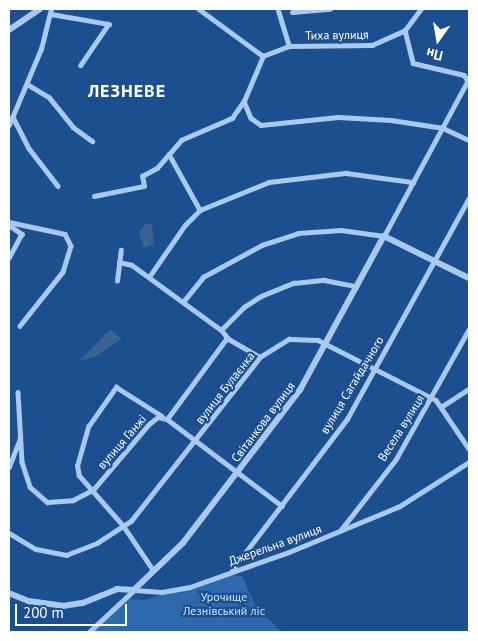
<!DOCTYPE html>
<html>
<head>
<meta charset="utf-8">
<style>
	body { margin:0 }
	#map { position:relative; width:478px; height:641px; overflow:hidden; background:#1b4f8f; font-family:"PT Sans",sans-serif }
	div>[style] { position:absolute }
	.green>* { inset:0; background:#2e69ad }
	.water>* { inset:0; background:#3c6290 }
	.minor>* { height:4.5px; margin:-2.25px; padding:0 2.25px; transform-origin:2.25px; border-radius:2.25px; background:#a9c9ee }
	.tertiary>* { height:5.5px; margin:-2.75px; padding:0 2.75px; transform-origin:2.75px; border-radius:2.75px; background:#a9c9ee }
	span { translate:-50% -50%; white-space:nowrap; text-align:center; line-height:1.15; -webkit-text-stroke:4.5px #1b4f8f; paint-order:stroke }
	.street-label { font-size:12px; color:#fff }
	.park-label { font-size:12px; color:#cfe3fa }
	.district-label { font-size:18px; color:#fff; font-weight:700; letter-spacing:1px }
	.frame { position:absolute; inset:0; border:10px solid #fff; pointer-events:none }
	.north { position:absolute; left:413px; top:15px; width:50px; height:50px; -webkit-text-stroke:4px #1b4f8f; paint-order:stroke; rotate:193deg; font-size:14px; font-weight:700; line-height:20px; text-align:center; color:#fff }
	.north::after { content:''; display:block; margin:auto; width:18px; height:22px; background:#fff; clip-path:polygon(50% 0,100% 100%,50% 72%,0 100%) }
	.scale { position:absolute; left:15px; top:604px; width:112px; height:22px; box-sizing:border-box; border:2px solid #fff; border-top:0; padding-left:6px; font-size:15px; line-height:18px; white-space:nowrap; color:#fff; -webkit-text-stroke:4px #1b4f8f; paint-order:stroke }
</style>
</head>
<body>
<div id="map">
	<div class="green">
		<div style="clip-path:polygon(225px 575px,242px 576px,256px 607px,282px 632px,89px 632px,125px 599px,144px 600px)"></div>
	</div>
	<div class="water">
		<div style="clip-path:polygon(152px 223px,154px 244px,144px 248px,139px 232px,144px 225px)"></div>
		<div style="clip-path:polygon(111px 329px,121px 339px,93px 358px,80px 360px)"></div>
	</div>
	<div class="minor">
		<div style="left:199px;top:9px;width:79px;rotate:36.3deg"></div>
		<div style="left:278px;top:9px;width:39px;rotate:73deg"></div>
		<div style="left:292px;top:12px;width:38px;rotate:-5deg"></div>
		<div style="left:51px;top:14px;width:59px;rotate:9.8deg"></div>
		<div style="left:109px;top:24px;width:50px;rotate:124.3deg"></div>
		<div style="left:405px;top:30px;width:26px;rotate:-53deg"></div>
		<div style="left:263px;top:56px;width:28px;rotate:-21deg"></div>
		<div style="left:289px;top:46px;width:83px;rotate:-0.7deg"></div>
		<div style="left:372px;top:45px;width:36px;rotate:-24deg"></div>
		<div style="left:405px;top:30px;width:34px;rotate:76deg"></div>
		<div style="left:413px;top:63px;width:52px;rotate:13.2deg"></div>
		<div style="left:464px;top:75px;width:7px;rotate:56deg"></div>
		<div style="left:27px;top:84px;width:26px;rotate:31deg"></div>
		<div style="left:49px;top:97px;width:38px;rotate:51deg"></div>
		<div style="left:73px;top:127px;width:24px;rotate:36deg"></div>
		<div style="left:244px;top:101px;width:18px;rotate:68deg"></div>
		<div style="left:251px;top:118px;width:12px;rotate:35deg"></div>
		<div style="left:261px;top:125px;width:77px;rotate:-5.9deg"></div>
		<div style="left:338px;top:117px;width:53px;rotate:3.2deg"></div>
		<div style="left:391px;top:120px;width:53px;rotate:8.7deg"></div>
		<div style="left:443px;top:128px;width:29px;rotate:25deg"></div>
		<div style="left:13px;top:117px;width:34px;rotate:63deg"></div>
		<div style="left:28px;top:147px;width:49px;rotate:52.4deg"></div>
		<div style="left:9px;top:125px;width:82px;rotate:-67.2deg"></div>
		<div style="left:41px;top:49px;width:41px;rotate:-76deg"></div>
		<div style="left:169px;top:154px;width:64px;rotate:61deg"></div>
		<div style="left:94px;top:196px;width:51px;rotate:-11.3deg"></div>
		<div style="left:144px;top:186px;width:10px;rotate:-101deg"></div>
		<div style="left:142px;top:176px;width:17px;rotate:-28deg"></div>
		<div style="left:157px;top:168px;width:37px;rotate:-49deg"></div>
		<div style="left:181px;top:140px;width:56px;rotate:-23.3deg"></div>
		<div style="left:232px;top:118px;width:21px;rotate:-55deg"></div>
		<div style="left:244px;top:101px;width:49px;rotate:-67.1deg"></div>
		<div style="left:9px;top:222px;width:57px;rotate:12.1deg"></div>
		<div style="left:65px;top:234px;width:13px;rotate:63deg"></div>
		<div style="left:71px;top:246px;width:27px;rotate:107deg"></div>
		<div style="left:63px;top:272px;width:69px;rotate:128.5deg"></div>
		<div style="left:9px;top:225px;width:16px;rotate:35deg"></div>
		<div style="left:22px;top:234px;width:27px;rotate:118deg"></div>
		<div style="left:119px;top:262px;width:13px;rotate:13deg"></div>
		<div style="left:132px;top:265px;width:110px;rotate:36.1deg"></div>
		<div style="left:149px;top:277px;width:63px;rotate:-55.3deg"></div>
		<div style="left:185px;top:225px;width:21px;rotate:-45deg"></div>
		<div style="left:200px;top:210px;width:74px;rotate:-22.1deg"></div>
		<div style="left:269px;top:182px;width:78px;rotate:-6.7deg"></div>
		<div style="left:346px;top:173px;width:68px;rotate:7.7deg"></div>
		<div style="left:117px;top:281px;width:31px;rotate:-83deg"></div>
		<div style="left:183px;top:302px;width:32px;rotate:-51deg"></div>
		<div style="left:203px;top:277px;width:67px;rotate:-28.5deg"></div>
		<div style="left:262px;top:245px;width:38px;rotate:-18deg"></div>
		<div style="left:298px;top:233px;width:43px;rotate:-4deg"></div>
		<div style="left:341px;top:230px;width:43px;rotate:7.9deg"></div>
		<div style="left:384px;top:236px;width:179px;rotate:-61.7deg"></div>
		<div style="left:227px;top:338px;width:38px;rotate:30deg"></div>
		<div style="left:18px;top:392px;width:70px;rotate:86.7deg"></div>
		<div style="left:22px;top:462px;width:26px;rotate:72deg"></div>
		<div style="left:30px;top:487px;width:23px;rotate:41deg"></div>
		<div style="left:47px;top:502px;width:26px;rotate:-4deg"></div>
		<div style="left:73px;top:500px;width:22px;rotate:-27deg"></div>
		<div style="left:93px;top:490px;width:87px;rotate:-49.7deg"></div>
		<div style="left:149px;top:424px;width:11px;rotate:-38deg"></div>
		<div style="left:158px;top:417px;width:9px;rotate:13deg"></div>
		<div style="left:167px;top:419px;width:101px;rotate:-53.5deg"></div>
		<div style="left:227px;top:338px;width:10px;rotate:-127deg"></div>
		<div style="left:221px;top:330px;width:33px;rotate:-45deg"></div>
		<div style="left:244px;top:307px;width:20px;rotate:-33deg"></div>
		<div style="left:261px;top:296px;width:35px;rotate:-22deg"></div>
		<div style="left:294px;top:283px;width:30px;rotate:-6deg"></div>
		<div style="left:324px;top:280px;width:33px;rotate:11deg"></div>
		<div style="left:441px;top:407px;width:33px;rotate:-33deg"></div>
		<div style="left:167px;top:419px;width:144px;rotate:37.1deg"></div>
		<div style="left:9px;top:467px;width:31px;rotate:-69deg"></div>
		<div style="left:340px;top:531px;width:91px;rotate:-52.1deg"></div>
		<div style="left:396px;top:459px;width:149px;rotate:-60.7deg"></div>
		<div style="left:9px;top:533px;width:31px;rotate:31deg"></div>
		<div style="left:36px;top:549px;width:31px;rotate:11deg"></div>
		<div style="left:66px;top:555px;width:33px;rotate:-21deg"></div>
		<div style="left:97px;top:543px;width:40px;rotate:-32.9deg"></div>
		<div style="left:131px;top:521px;width:209px;rotate:-51.8deg"></div>
		<div style="left:260px;top:357px;width:34px;rotate:-32deg"></div>
		<div style="left:289px;top:339px;width:29px;rotate:2deg"></div>
		<div style="left:318px;top:340px;width:132px;rotate:27deg"></div>
		<div style="left:436px;top:400px;width:59px;rotate:56deg"></div>
		<div style="left:152px;top:569px;width:52px;rotate:-124deg"></div>
		<div style="left:123px;top:526px;width:67px;rotate:-131.3deg"></div>
		<div style="left:79px;top:476px;width:10px;rotate:-101deg"></div>
		<div style="left:77px;top:466px;width:41px;rotate:-74.2deg"></div>
		<div style="left:88px;top:427px;width:49px;rotate:-55deg"></div>
		<div style="left:116px;top:387px;width:54px;rotate:32.2deg"></div>
		<div style="left:232px;top:570px;width:190px;rotate:-52.7deg"></div>
		<div style="left:347px;top:419px;width:252px;rotate:-61.1deg"></div>
		<div style="left:89px;top:632px;width:62px;rotate:-43deg"></div>
		<div style="left:134px;top:590px;width:28px;rotate:4deg"></div>
		<div style="left:162px;top:592px;width:28px;rotate:-10deg"></div>
		<div style="left:190px;top:587px;width:105px;rotate:-19.5deg"></div>
		<div style="left:289px;top:552px;width:120px;rotate:-22.5deg"></div>
		<div style="left:400px;top:506px;width:82px;rotate:-32.5deg"></div>
	</div>
	<div class="tertiary">
		<div style="left:9px;top:30px;width:37px;rotate:-34deg"></div>
		<div style="left:9px;top:593px;width:22px;rotate:22deg"></div>
		<div style="left:29px;top:601px;width:34px;rotate:8deg"></div>
		<div style="left:63px;top:606px;width:20px;rotate:-9deg"></div>
		<div style="left:83px;top:603px;width:37px;rotate:-22deg"></div>
		<div style="left:117px;top:589px;width:17px;rotate:3deg"></div>
		<div style="left:134px;top:590px;width:68px;rotate:-43.8deg"></div>
		<div style="left:183px;top:543px;width:193px;rotate:-52.6deg"></div>
		<div style="left:300px;top:390px;width:175px;rotate:-61.4deg"></div>
		<div style="left:384px;top:236px;width:95px;rotate:26.3deg"></div>
	</div>
	<div class="street-label">
		<span style="left:337px;top:35px;rotate:-1deg">Тиха вулиця</span>
		<span style="left:352px;top:385px;rotate:-59deg">вулиця Сагайдачного</span>
		<span style="left:225px;top:388px;rotate:-52deg">вулиця Булаєнка</span>
		<span style="left:263px;top:422px;rotate:-53deg">Світанкова вулиця</span>
		<span style="left:401px;top:428px;rotate:-58deg">Весела вулиця</span>
		<span style="left:122px;top:442px;rotate:-49deg">вулиця Ганжі</span>
		<span style="left:275px;top:545px;rotate:-20deg">Джерельна вулиця</span>
	</div>
	<div class="park-label">
		<span style="left:224px;top:604px">Урочище<br>Лезнівський ліс</span>
	</div>
	<div class="district-label">
		<span style="left:127px;top:91px">ЛЕЗНЕВЕ</span>
	</div>
	<div class="frame"></div>
	<div class="north">Пн</div>
	<div class="scale">200 m</div>
</div>
</body>
</html>
